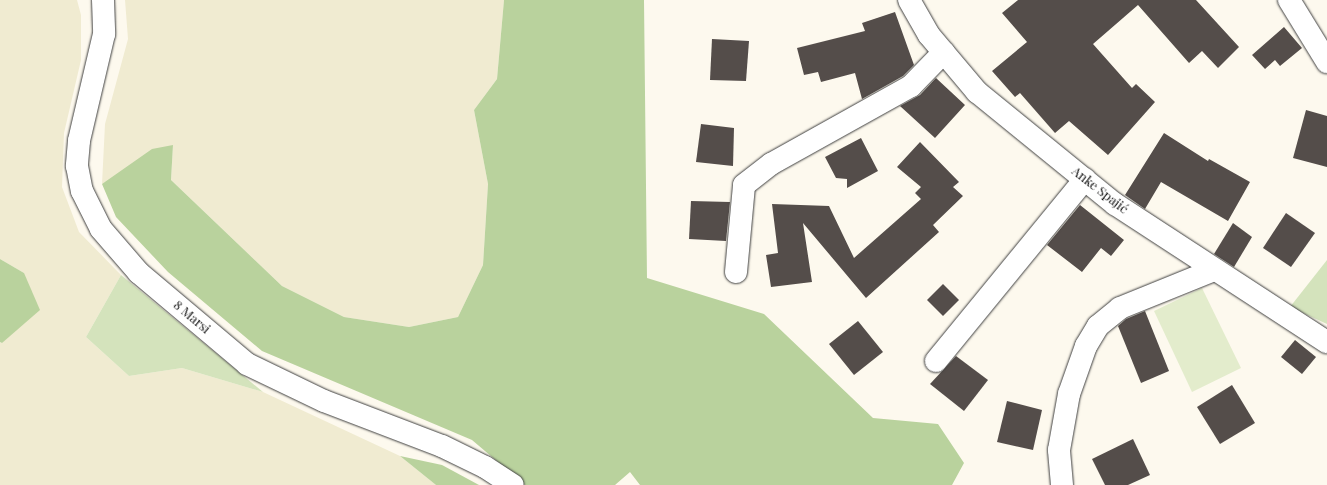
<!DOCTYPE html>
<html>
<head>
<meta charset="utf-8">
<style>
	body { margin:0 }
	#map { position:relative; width:1327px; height:485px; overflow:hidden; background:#fdf9ee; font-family:"Playfair Display",serif }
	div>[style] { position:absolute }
	.farmland>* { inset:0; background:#f0ebd1 }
	.green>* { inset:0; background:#d4e3bc }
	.forest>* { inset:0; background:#b9d29d }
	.pitch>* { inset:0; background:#e3eccc }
	.building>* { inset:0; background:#544d4a }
	.roads { filter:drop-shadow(0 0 1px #3f3f3f) drop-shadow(0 0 1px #3f3f3f) }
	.street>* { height:22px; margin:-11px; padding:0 11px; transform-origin:11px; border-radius:11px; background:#fff }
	span { translate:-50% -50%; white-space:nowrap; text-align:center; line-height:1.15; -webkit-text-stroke:4px #fff; paint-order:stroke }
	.street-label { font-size:13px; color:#0c0c0c }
</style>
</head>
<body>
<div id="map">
	<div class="farmland">
		<div style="clip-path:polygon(0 0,77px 0,81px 15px,81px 60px,64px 133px,62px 187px,79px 232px,121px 275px,86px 337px,129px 376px,182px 368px,263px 392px,400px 456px,436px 485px,0 485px,0 342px,2px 343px,24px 273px,0 259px)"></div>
		<div style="clip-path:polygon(125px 0,504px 0,497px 79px,474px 110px,488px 184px,483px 265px,458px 317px,409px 327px,344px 317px,282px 286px,171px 180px,173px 145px,102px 184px,105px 124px,128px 39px)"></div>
	</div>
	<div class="green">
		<div style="clip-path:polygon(1327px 260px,1327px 324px,1290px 307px)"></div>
		<div style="clip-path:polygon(121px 275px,263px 392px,182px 368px,129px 376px,86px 337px)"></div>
	</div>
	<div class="forest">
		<div style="clip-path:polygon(504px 0,644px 0,647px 278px,764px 314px,873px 418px,938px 424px,964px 463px,952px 485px,640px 485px,630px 472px,615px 485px,525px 485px,472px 440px,262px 351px,168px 272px,116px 217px,102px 184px,152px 149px,173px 145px,171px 180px,282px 286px,344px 317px,409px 327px,458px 317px,483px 265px,488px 184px,474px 110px,497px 79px)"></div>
		<div style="clip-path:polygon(0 259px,24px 273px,40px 310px,2px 343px,0 342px)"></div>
		<div style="clip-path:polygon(400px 456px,442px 465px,479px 485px,436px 485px)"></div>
	</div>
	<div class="pitch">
		<div style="clip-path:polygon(1202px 288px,1241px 368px,1192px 392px,1154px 311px)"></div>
	</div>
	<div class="building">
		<div style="clip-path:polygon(1018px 0,1196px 0,1239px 47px,1218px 68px,1202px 51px,1189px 63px,1138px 5px,1093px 44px,1132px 88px,1136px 84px,1155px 102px,1108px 155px,1069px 121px,1055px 133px,1020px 93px,1015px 97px,992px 71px,1027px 42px,1002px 13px)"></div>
		<div style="clip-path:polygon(895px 12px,914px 65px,903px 76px,862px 99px,855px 73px,821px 82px,818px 72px,804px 75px,797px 48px,865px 31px,862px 23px)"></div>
		<div style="clip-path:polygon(1284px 27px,1302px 48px,1280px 66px,1275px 60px,1265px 69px,1252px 55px)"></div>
		<div style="clip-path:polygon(712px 39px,749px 41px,746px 81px,710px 80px)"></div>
		<div style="clip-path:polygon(936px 78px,965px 105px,935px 138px,900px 106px,920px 95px)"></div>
		<div style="clip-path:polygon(1306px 110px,1327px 116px,1327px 167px,1293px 158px)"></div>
		<div style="clip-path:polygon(701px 124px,734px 128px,733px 166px,696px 162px)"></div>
		<div style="clip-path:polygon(1164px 133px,1208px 161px,1209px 159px,1250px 182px,1228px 221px,1161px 182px,1145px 209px,1125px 195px)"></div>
		<div style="clip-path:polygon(861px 138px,878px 171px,847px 188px,847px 179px,836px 178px,825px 157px)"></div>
		<div style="clip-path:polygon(920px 142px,959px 182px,953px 187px,963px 196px,933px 225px,939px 232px,866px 298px,803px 223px,812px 282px,771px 287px,766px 255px,778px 253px,772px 204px,829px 206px,854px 258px,921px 199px,915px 193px,921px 187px,897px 167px)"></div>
		<div style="clip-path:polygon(691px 201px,730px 202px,726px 241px,689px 239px)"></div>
		<div style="clip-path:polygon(1080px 205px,1124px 240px,1111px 256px,1101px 248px,1082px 272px,1047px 245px)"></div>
		<div style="clip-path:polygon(1286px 213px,1315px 233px,1291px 267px,1263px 248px)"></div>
		<div style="clip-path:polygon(1233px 223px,1252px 237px,1234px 267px,1214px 254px)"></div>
		<div style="clip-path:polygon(943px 284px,959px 300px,943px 316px,927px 300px)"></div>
		<div style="clip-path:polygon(1145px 311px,1169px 371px,1141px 383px,1118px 326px,1126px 319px)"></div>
		<div style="clip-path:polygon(858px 321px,883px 352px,854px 375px,829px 344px)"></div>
		<div style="clip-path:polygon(1295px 340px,1316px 357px,1302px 374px,1281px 357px)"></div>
		<div style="clip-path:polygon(956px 356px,988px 380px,964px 411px,930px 384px)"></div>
		<div style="clip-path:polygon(1232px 385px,1255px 423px,1220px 444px,1197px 407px)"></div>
		<div style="clip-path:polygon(1007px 401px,1042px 410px,1033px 450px,997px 442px)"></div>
		<div style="clip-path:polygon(1133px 439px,1150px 475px,1128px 485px,1105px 485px,1092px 459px)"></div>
	</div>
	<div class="roads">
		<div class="street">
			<div style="left:103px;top:0;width:34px;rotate:88deg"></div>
			<div style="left:104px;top:34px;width:110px;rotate:103.2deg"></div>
			<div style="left:79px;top:141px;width:25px;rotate:95deg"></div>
			<div style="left:77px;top:166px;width:25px;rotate:79deg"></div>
			<div style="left:82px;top:191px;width:42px;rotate:63.4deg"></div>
			<div style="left:101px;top:229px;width:58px;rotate:49.2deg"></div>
			<div style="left:139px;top:273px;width:141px;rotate:40.1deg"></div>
			<div style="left:247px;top:364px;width:85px;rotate:25.7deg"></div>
			<div style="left:324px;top:401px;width:126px;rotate:20.9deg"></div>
			<div style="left:442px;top:446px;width:48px;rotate:26deg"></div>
			<div style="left:485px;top:467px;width:33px;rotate:33deg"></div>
			<div style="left:909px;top:0;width:40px;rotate:60.3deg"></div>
			<div style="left:929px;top:35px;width:75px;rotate:49.9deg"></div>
			<div style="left:977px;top:92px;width:178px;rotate:39.1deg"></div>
			<div style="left:1115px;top:204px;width:253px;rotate:33.1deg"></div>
			<div style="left:1289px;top:0;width:73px;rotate:58.5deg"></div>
			<div style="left:736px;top:272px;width:87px;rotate:-84.7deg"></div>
			<div style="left:744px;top:185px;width:34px;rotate:-38deg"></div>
			<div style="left:771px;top:164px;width:160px;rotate:-29.1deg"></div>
			<div style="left:911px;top:86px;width:47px;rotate:-45.9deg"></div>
			<div style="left:936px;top:361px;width:235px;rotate:-50.7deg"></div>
			<div style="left:1062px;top:485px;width:35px;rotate:-95deg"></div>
			<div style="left:1059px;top:450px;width:57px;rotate:-79.9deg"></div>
			<div style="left:1069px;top:394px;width:51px;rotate:-70.5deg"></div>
			<div style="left:1086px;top:346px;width:23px;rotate:-59deg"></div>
			<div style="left:1098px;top:326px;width:28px;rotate:-39deg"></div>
			<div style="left:1120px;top:308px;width:101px;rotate:-22deg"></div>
		</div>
	</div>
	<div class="street-label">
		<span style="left:1100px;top:190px;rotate:38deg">Anke Spajić</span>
		<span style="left:192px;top:317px;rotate:40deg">8 Marsi</span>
	</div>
</div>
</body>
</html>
